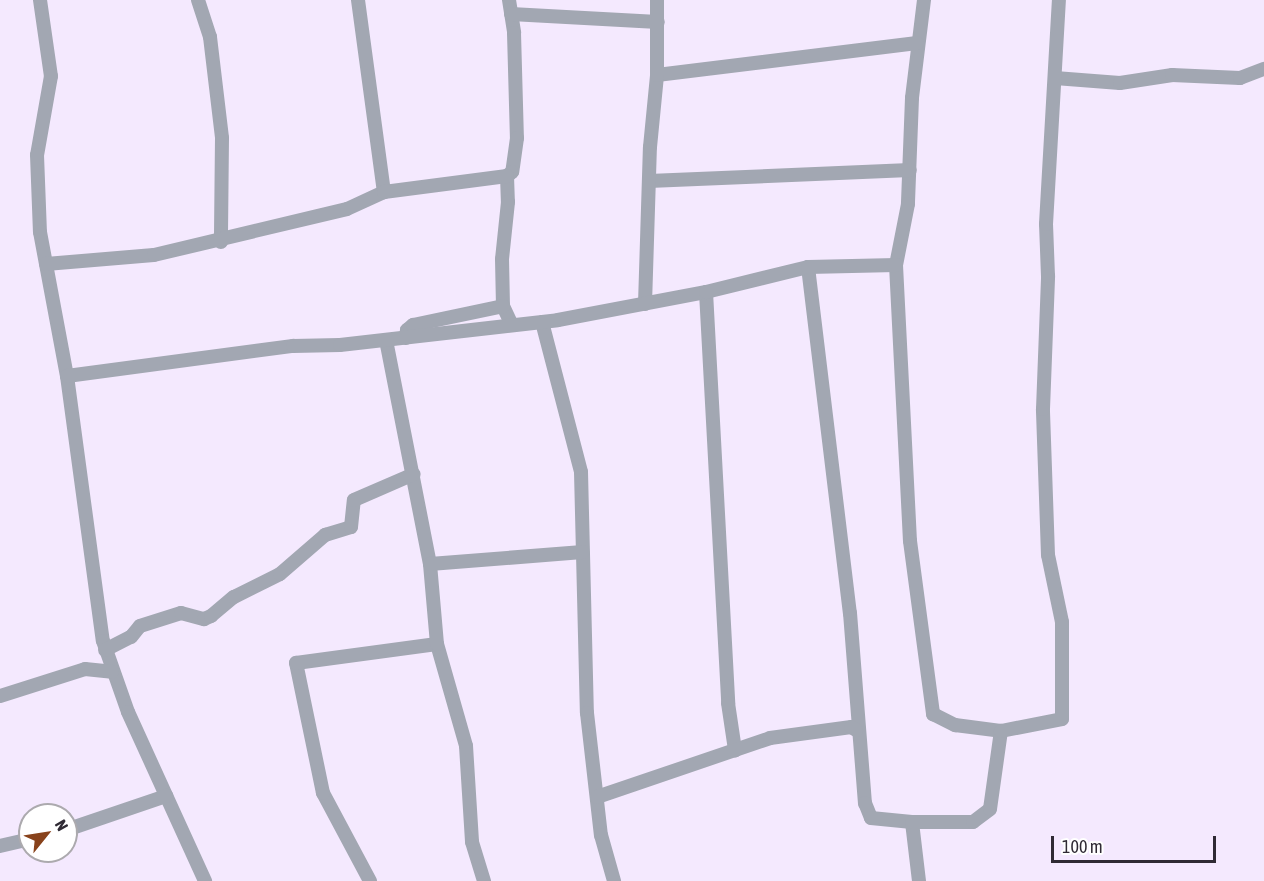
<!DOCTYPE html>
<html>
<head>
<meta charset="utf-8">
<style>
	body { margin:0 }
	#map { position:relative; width:1264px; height:881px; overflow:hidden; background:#f4e9fe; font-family:"Asap Condensed",sans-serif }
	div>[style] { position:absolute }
	.street>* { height:14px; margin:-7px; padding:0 7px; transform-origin:7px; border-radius:7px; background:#a2a7b2 }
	span { translate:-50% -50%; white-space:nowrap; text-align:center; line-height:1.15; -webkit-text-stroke:4.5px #fff; paint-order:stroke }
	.north { position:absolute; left:18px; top:803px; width:60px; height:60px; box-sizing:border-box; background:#fff; border:2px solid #acaaae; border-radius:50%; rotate:60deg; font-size:16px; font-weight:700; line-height:24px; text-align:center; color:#2f2a34 }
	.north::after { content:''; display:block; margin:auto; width:21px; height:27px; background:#88421b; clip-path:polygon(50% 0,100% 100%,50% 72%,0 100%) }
	.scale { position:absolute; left:1051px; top:836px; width:165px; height:27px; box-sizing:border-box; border:3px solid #2f2a34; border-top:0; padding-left:8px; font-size:18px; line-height:21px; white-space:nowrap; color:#2f2a34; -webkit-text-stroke:4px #fff; paint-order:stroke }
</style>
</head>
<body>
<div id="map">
	<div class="street">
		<div style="left:40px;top:0;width:77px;rotate:81.8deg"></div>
		<div style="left:51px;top:76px;width:80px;rotate:100deg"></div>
		<div style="left:37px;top:155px;width:77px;rotate:87.8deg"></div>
		<div style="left:40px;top:232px;width:147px;rotate:79.4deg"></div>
		<div style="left:67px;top:376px;width:267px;rotate:82.3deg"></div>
		<div style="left:103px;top:641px;width:75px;rotate:70.6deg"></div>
		<div style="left:128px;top:712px;width:186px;rotate:65.5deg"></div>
		<div style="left:198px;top:0;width:39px;rotate:72deg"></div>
		<div style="left:210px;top:37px;width:102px;rotate:83.2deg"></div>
		<div style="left:222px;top:138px;width:104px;rotate:90.6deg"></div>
		<div style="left:358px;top:0;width:194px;rotate:82.3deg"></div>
		<div style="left:509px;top:0;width:33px;rotate:81deg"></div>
		<div style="left:514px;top:33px;width:105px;rotate:88.4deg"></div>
		<div style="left:517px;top:138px;width:34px;rotate:98deg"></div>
		<div style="left:512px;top:172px;width:6px;rotate:141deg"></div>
		<div style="left:507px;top:176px;width:26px;rotate:88deg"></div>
		<div style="left:508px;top:202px;width:57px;rotate:96deg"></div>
		<div style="left:502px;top:259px;width:47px;rotate:88.8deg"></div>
		<div style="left:503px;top:306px;width:21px;rotate:65deg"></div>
		<div style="left:924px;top:0;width:99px;rotate:97deg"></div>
		<div style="left:912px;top:98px;width:106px;rotate:92.2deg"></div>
		<div style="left:908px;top:204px;width:62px;rotate:101.1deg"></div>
		<div style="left:896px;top:265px;width:276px;rotate:87.1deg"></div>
		<div style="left:910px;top:541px;width:175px;rotate:82.4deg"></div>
		<div style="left:933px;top:714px;width:25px;rotate:27deg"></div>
		<div style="left:955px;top:725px;width:46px;rotate:7.4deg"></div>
		<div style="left:511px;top:14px;width:147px;rotate:3.1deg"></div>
		<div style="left:657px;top:75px;width:262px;rotate:-7deg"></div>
		<div style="left:1055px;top:78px;width:65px;rotate:4.4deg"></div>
		<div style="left:1120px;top:83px;width:53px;rotate:-8.7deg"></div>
		<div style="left:1172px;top:75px;width:68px;rotate:2.5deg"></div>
		<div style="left:1240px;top:78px;width:26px;rotate:-21deg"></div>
		<div style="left:649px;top:181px;width:261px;rotate:-2.4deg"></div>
		<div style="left:46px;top:264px;width:108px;rotate:-4.8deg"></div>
		<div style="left:154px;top:255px;width:198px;rotate:-13.4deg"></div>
		<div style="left:347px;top:209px;width:41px;rotate:-24.7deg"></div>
		<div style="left:384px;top:192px;width:124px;rotate:-7.4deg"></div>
		<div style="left:808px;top:267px;width:349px;rotate:83.1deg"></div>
		<div style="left:850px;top:613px;width:191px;rotate:85.5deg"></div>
		<div style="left:865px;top:803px;width:16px;rotate:68deg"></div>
		<div style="left:871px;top:818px;width:41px;rotate:5.6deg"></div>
		<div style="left:706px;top:292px;width:412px;rotate:86.9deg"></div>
		<div style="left:728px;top:703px;width:48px;rotate:81.5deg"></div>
		<div style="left:645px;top:304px;width:157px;rotate:-88.2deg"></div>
		<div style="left:650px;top:147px;width:72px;rotate:-84.4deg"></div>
		<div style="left:657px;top:75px;width:75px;rotate:-90deg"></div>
		<div style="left:542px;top:322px;width:155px;rotate:75.4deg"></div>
		<div style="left:581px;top:472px;width:241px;rotate:88.6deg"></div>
		<div style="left:587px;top:713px;width:123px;rotate:83.5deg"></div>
		<div style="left:601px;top:835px;width:48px;rotate:74.2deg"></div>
		<div style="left:406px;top:338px;width:8px;rotate:-83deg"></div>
		<div style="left:407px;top:330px;width:8px;rotate:-40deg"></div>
		<div style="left:413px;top:325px;width:92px;rotate:-11.9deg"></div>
		<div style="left:386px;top:340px;width:228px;rotate:78.9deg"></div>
		<div style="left:67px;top:376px;width:228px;rotate:-7.6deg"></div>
		<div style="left:293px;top:346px;width:47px;rotate:-1.2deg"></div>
		<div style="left:340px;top:345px;width:219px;rotate:-6.5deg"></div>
		<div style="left:558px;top:320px;width:151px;rotate:-10.7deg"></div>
		<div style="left:706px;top:292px;width:105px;rotate:-13.8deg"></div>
		<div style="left:808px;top:267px;width:88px;rotate:-1.3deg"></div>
		<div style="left:437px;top:644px;width:106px;rotate:74.1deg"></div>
		<div style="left:466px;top:746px;width:96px;rotate:86.4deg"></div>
		<div style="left:472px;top:842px;width:41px;rotate:72.9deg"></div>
		<div style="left:105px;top:650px;width:29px;rotate:-27deg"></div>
		<div style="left:131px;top:637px;width:14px;rotate:-51deg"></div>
		<div style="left:140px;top:626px;width:43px;rotate:-17.6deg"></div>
		<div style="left:181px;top:613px;width:24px;rotate:15deg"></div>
		<div style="left:204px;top:619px;width:8px;rotate:-23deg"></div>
		<div style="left:211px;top:616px;width:30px;rotate:-40deg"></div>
		<div style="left:234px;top:597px;width:51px;rotate:-26.6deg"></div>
		<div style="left:280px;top:574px;width:60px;rotate:-40.9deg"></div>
		<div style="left:325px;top:535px;width:27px;rotate:-17deg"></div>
		<div style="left:351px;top:527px;width:27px;rotate:-84deg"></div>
		<div style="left:354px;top:500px;width:65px;rotate:-23.4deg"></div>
		<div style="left:0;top:696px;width:89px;rotate:-17.6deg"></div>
		<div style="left:85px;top:669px;width:27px;rotate:6deg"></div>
		<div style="left:597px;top:797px;width:183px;rotate:-18.8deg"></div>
		<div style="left:770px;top:738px;width:82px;rotate:-7.7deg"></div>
		<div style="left:851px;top:727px;width:6px;rotate:31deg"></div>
		<div style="left:66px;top:830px;width:106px;rotate:-18.8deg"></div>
		<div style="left:0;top:846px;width:31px;rotate:-13deg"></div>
		<div style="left:370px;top:881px;width:100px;rotate:-118.1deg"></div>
		<div style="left:323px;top:793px;width:133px;rotate:-101.7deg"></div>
		<div style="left:296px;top:663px;width:142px;rotate:-7.7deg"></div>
		<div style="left:437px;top:644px;width:80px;rotate:-95deg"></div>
		<div style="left:430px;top:564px;width:153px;rotate:-4.5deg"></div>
		<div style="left:919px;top:881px;width:59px;rotate:-96.8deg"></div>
		<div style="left:912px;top:822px;width:61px"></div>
		<div style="left:973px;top:822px;width:21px;rotate:-37deg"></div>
		<div style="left:990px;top:809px;width:79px;rotate:-82deg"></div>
		<div style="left:1001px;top:731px;width:62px;rotate:-11.1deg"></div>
		<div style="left:1062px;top:719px;width:97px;rotate:-90deg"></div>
		<div style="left:1062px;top:622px;width:68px;rotate:-101.8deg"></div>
		<div style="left:1048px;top:555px;width:146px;rotate:-92deg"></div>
		<div style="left:1043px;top:409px;width:133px;rotate:-87.8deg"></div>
		<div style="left:1048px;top:276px;width:52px;rotate:-92.2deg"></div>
		<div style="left:1046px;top:224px;width:224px;rotate:-86.7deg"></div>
	</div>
	<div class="north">N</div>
	<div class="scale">100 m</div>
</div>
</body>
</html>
